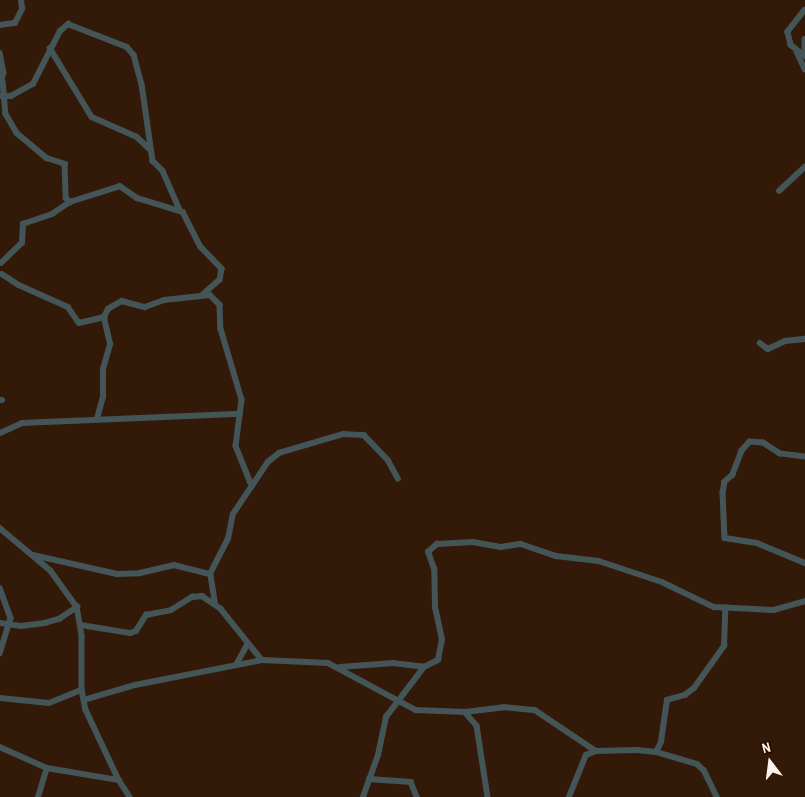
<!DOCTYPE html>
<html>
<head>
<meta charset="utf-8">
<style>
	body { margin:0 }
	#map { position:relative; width:805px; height:797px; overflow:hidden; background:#331a08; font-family:"Archivo Narrow",sans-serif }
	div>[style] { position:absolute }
	.minor>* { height:5.5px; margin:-2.75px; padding:0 2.75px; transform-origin:2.75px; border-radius:2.75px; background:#445558 }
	span { translate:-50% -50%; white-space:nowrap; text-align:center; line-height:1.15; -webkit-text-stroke:5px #291101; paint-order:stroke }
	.north { position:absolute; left:745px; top:737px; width:50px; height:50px; -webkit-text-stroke:4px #291101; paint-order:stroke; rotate:345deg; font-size:14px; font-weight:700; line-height:20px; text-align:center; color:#fdf3ec }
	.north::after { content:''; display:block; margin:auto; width:18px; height:22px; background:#fdf3ec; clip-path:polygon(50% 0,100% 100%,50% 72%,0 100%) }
</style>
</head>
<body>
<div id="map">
	<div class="minor">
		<div style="left:805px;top:10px;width:28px;rotate:128deg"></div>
		<div style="left:788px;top:32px;width:13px;rotate:77deg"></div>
		<div style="left:791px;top:45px;width:18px;rotate:38deg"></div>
		<div style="left:0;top:25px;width:15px;rotate:-8deg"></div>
		<div style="left:15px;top:23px;width:16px;rotate:-63deg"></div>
		<div style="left:22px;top:9px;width:9px;rotate:-96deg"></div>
		<div style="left:805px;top:39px;width:12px;rotate:90deg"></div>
		<div style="left:50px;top:48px;width:81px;rotate:58.7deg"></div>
		<div style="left:92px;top:117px;width:49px;rotate:24deg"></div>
		<div style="left:137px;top:137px;width:16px;rotate:43deg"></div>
		<div style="left:797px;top:52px;width:19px;rotate:65deg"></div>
		<div style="left:0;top:53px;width:20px;rotate:79deg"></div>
		<div style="left:4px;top:73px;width:12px;rotate:110deg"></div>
		<div style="left:3px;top:81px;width:33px;rotate:85deg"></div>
		<div style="left:6px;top:114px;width:22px;rotate:60deg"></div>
		<div style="left:17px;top:133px;width:39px;rotate:40deg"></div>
		<div style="left:47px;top:158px;width:19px;rotate:18deg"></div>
		<div style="left:65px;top:164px;width:34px;rotate:88deg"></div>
		<div style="left:66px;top:198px;width:6px;rotate:45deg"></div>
		<div style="left:0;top:96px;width:11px"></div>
		<div style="left:11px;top:96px;width:25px;rotate:-29deg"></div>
		<div style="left:33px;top:84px;width:59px;rotate:-63deg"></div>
		<div style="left:60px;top:31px;width:11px;rotate:-41deg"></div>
		<div style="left:68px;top:24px;width:63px;rotate:21.3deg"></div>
		<div style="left:127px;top:47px;width:11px;rotate:49deg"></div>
		<div style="left:134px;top:55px;width:30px;rotate:75deg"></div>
		<div style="left:142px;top:84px;width:78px;rotate:81.9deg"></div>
		<div style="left:153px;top:161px;width:14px;rotate:45deg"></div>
		<div style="left:163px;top:171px;width:43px;rotate:66.4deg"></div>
		<div style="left:779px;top:191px;width:35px;rotate:-43deg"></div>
		<div style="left:1px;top:263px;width:29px;rotate:-44deg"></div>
		<div style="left:22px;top:243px;width:19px;rotate:-87deg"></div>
		<div style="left:23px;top:224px;width:31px;rotate:-19deg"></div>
		<div style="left:52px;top:214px;width:22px;rotate:-34deg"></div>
		<div style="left:70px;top:202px;width:52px;rotate:-17.7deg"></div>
		<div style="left:120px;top:186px;width:21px;rotate:35deg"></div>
		<div style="left:137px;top:198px;width:48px;rotate:16.9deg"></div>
		<div style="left:183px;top:212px;width:39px;rotate:63deg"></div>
		<div style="left:201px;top:247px;width:30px;rotate:46deg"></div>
		<div style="left:222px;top:269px;width:11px;rotate:100deg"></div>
		<div style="left:220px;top:280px;width:21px;rotate:139deg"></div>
		<div style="left:2px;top:274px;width:20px;rotate:33deg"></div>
		<div style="left:19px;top:285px;width:54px;rotate:24.2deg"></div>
		<div style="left:68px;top:307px;width:19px;rotate:55deg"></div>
		<div style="left:79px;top:323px;width:26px;rotate:-13deg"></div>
		<div style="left:760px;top:343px;width:10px;rotate:37deg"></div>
		<div style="left:768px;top:349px;width:19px;rotate:-25deg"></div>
		<div style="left:785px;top:341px;width:20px;rotate:-6deg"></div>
		<div style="left:0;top:400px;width:2px"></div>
		<div style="left:97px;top:419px;width:23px;rotate:-75deg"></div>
		<div style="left:103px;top:397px;width:28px;rotate:-90deg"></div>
		<div style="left:103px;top:369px;width:26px;rotate:-74deg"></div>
		<div style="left:110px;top:344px;width:28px;rotate:-103deg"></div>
		<div style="left:104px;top:317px;width:9px;rotate:-63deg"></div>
		<div style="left:108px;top:309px;width:16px;rotate:-30deg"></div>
		<div style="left:122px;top:301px;width:24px;rotate:15deg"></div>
		<div style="left:145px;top:307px;width:20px;rotate:-20deg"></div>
		<div style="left:164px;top:300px;width:46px;rotate:-6.2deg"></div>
		<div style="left:210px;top:295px;width:14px;rotate:45deg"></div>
		<div style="left:220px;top:305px;width:24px;rotate:88deg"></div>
		<div style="left:221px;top:329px;width:74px;rotate:73.5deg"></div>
		<div style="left:242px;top:400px;width:46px;rotate:97.4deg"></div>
		<div style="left:236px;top:446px;width:43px;rotate:68.2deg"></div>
		<div style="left:0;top:433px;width:24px;rotate:-24deg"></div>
		<div style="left:22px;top:423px;width:218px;rotate:-2.4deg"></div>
		<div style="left:805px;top:457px;width:25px;rotate:-173deg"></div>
		<div style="left:780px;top:454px;width:20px;rotate:-147deg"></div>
		<div style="left:763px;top:443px;width:13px;rotate:-176deg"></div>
		<div style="left:750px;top:442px;width:12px;rotate:132deg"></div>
		<div style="left:742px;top:451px;width:26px;rotate:111deg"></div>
		<div style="left:733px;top:475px;width:11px;rotate:139deg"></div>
		<div style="left:725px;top:482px;width:11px;rotate:100deg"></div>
		<div style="left:723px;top:493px;width:45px;rotate:87.5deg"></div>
		<div style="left:725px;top:538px;width:32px;rotate:9deg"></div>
		<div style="left:757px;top:543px;width:52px;rotate:22.6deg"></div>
		<div style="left:0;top:528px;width:67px;rotate:40.1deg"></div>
		<div style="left:51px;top:571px;width:44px;rotate:54.2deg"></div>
		<div style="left:77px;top:607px;width:29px;rotate:80deg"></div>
		<div style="left:82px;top:636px;width:54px;rotate:90deg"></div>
		<div style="left:82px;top:690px;width:20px;rotate:79deg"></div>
		<div style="left:86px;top:710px;width:77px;rotate:64.8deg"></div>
		<div style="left:119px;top:780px;width:20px;rotate:57deg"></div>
		<div style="left:33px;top:555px;width:86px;rotate:12.7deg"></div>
		<div style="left:117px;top:574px;width:23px;rotate:-2deg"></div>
		<div style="left:140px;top:573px;width:35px;rotate:-13deg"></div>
		<div style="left:174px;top:565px;width:37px;rotate:14deg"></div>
		<div style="left:0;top:588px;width:32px;rotate:70deg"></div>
		<div style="left:11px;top:618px;width:37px;rotate:107deg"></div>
		<div style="left:215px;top:604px;width:30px;rotate:-99deg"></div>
		<div style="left:210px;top:574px;width:39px;rotate:-63deg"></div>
		<div style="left:228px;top:539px;width:25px;rotate:-79deg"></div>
		<div style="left:233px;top:514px;width:63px;rotate:-56.1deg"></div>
		<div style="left:268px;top:462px;width:14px;rotate:-39deg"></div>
		<div style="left:279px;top:453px;width:67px;rotate:-16.5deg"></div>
		<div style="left:343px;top:434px;width:21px;rotate:3deg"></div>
		<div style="left:364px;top:435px;width:35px;rotate:46deg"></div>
		<div style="left:388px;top:460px;width:21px;rotate:61deg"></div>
		<div style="left:0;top:623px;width:21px;rotate:8deg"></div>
		<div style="left:21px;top:626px;width:24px;rotate:-7deg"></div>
		<div style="left:45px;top:623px;width:15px;rotate:-16deg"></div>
		<div style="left:59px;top:619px;width:22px;rotate:-34deg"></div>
		<div style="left:81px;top:625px;width:50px;rotate:9.3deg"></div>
		<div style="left:130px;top:633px;width:6px;rotate:-18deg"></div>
		<div style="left:136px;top:631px;width:19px;rotate:-58deg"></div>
		<div style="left:146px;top:615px;width:25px;rotate:-11deg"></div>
		<div style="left:171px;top:610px;width:25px;rotate:-32deg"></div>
		<div style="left:192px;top:597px;width:10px;rotate:-6deg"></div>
		<div style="left:202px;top:596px;width:23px;rotate:34deg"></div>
		<div style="left:221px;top:609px;width:65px;rotate:51.2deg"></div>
		<div style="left:236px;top:665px;width:23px;rotate:-61deg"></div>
		<div style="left:340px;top:667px;width:53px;rotate:-4.3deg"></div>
		<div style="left:393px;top:663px;width:31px;rotate:7deg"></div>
		<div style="left:424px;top:667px;width:16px;rotate:-27deg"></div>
		<div style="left:438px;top:660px;width:20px;rotate:-79deg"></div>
		<div style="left:442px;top:640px;width:33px;rotate:-102deg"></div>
		<div style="left:435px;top:608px;width:39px;rotate:-91deg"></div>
		<div style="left:434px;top:569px;width:18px;rotate:-109deg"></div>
		<div style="left:428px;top:552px;width:12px;rotate:-42deg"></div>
		<div style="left:437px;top:544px;width:36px;rotate:-3deg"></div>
		<div style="left:473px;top:542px;width:28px;rotate:10deg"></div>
		<div style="left:501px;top:547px;width:20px;rotate:-9deg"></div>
		<div style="left:521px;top:544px;width:37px;rotate:19deg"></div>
		<div style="left:556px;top:556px;width:43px;rotate:6.6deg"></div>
		<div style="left:599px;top:561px;width:66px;rotate:18.4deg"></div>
		<div style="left:662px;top:582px;width:58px;rotate:25.7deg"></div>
		<div style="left:714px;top:607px;width:60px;rotate:2.9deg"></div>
		<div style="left:774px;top:610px;width:32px;rotate:-16deg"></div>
		<div style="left:0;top:698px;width:49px;rotate:5.8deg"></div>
		<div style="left:49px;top:703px;width:35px;rotate:-22deg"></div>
		<div style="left:84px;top:700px;width:53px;rotate:-16.4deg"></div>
		<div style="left:135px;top:685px;width:129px;rotate:-11.1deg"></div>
		<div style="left:262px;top:660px;width:66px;rotate:2.6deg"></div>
		<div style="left:328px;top:663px;width:100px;rotate:28.1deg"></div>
		<div style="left:416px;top:710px;width:49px;rotate:2.3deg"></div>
		<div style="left:465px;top:712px;width:18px;rotate:49deg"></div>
		<div style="left:477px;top:726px;width:72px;rotate:81.2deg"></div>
		<div style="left:465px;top:712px;width:39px;rotate:-7deg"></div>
		<div style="left:504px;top:707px;width:31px;rotate:6deg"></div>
		<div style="left:535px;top:710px;width:73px;rotate:33.9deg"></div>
		<div style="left:0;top:747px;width:51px;rotate:24.1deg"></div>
		<div style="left:47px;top:768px;width:73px;rotate:9.5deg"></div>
		<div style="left:656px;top:752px;width:11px;rotate:-63deg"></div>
		<div style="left:661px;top:742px;width:42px;rotate:-81.9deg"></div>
		<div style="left:667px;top:700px;width:19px;rotate:-16deg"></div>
		<div style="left:685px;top:695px;width:11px;rotate:-38deg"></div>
		<div style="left:694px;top:688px;width:52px;rotate:-54.5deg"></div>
		<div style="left:724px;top:646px;width:38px;rotate:-88deg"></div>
		<div style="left:369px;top:779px;width:42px;rotate:4.1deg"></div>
		<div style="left:411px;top:782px;width:16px;rotate:68deg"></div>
		<div style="left:38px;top:797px;width:30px;rotate:-73deg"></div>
		<div style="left:363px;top:797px;width:45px;rotate:-70.3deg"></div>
		<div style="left:378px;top:755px;width:39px;rotate:-78deg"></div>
		<div style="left:386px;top:717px;width:63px;rotate:-52.8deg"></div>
		<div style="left:569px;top:797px;width:45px;rotate:-68deg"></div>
		<div style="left:586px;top:755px;width:11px;rotate:-22deg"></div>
		<div style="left:596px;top:751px;width:41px;rotate:-1.4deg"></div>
		<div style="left:637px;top:750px;width:19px;rotate:6deg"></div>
		<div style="left:656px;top:752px;width:43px;rotate:16.3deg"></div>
		<div style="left:697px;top:764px;width:9px;rotate:41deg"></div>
		<div style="left:704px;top:770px;width:30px;rotate:64deg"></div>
	</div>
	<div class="north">N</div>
</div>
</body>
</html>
